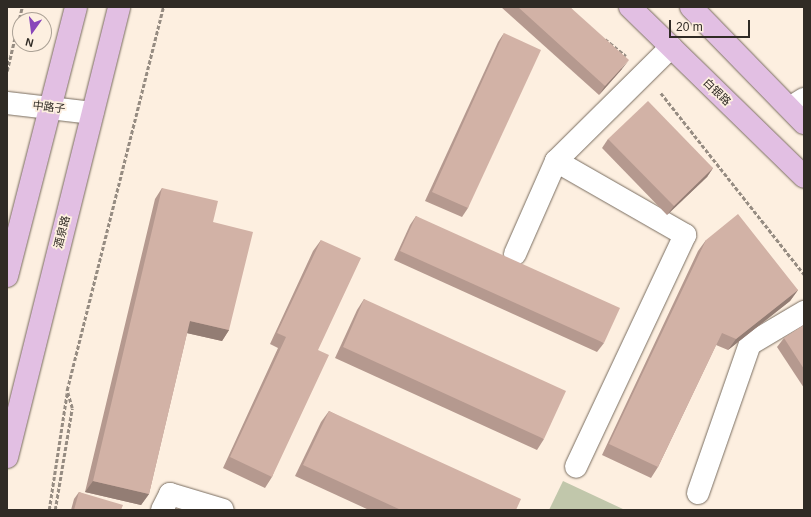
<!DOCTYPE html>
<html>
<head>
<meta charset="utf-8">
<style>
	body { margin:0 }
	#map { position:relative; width:811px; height:517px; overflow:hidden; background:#fdefe0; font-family:Helvetica,"Noto Sans SC",sans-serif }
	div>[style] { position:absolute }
	.green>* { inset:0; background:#c1c7ab }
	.path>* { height:2.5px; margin-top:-1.25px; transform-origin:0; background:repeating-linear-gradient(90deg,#968c82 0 4px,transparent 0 6px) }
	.roads { filter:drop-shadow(0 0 1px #796d60) drop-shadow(0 0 1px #796d60) }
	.minor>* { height:22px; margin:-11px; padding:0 11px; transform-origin:11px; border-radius:11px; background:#fff }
	.major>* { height:22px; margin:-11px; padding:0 11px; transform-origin:11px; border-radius:11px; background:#e2bfe3 }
	.wall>* { inset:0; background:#b5998f }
	.shaded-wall>* { inset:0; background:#937d74 }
	.building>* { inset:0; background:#d2b2a6 }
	span { translate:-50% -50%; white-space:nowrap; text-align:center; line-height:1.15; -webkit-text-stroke:3.5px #fdefe0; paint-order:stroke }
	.street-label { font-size:11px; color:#302b25 }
	.frame { position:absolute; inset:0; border:8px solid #302b25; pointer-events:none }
	.north { position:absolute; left:12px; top:12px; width:40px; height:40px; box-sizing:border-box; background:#fdefe0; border:1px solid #aba195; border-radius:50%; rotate:194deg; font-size:11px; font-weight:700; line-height:16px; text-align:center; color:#302b25 }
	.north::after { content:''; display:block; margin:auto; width:14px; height:18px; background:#8846ba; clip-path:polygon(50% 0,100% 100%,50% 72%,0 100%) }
	.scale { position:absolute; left:669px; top:20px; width:81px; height:18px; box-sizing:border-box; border:2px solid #302b25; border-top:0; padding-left:5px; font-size:12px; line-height:14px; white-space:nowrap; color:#302b25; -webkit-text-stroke:3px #fdefe0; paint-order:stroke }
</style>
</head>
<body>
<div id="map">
	<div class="green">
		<div style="clip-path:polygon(563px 481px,625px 510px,549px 510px)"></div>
	</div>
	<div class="path">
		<div style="left:605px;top:39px;width:27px;rotate:39deg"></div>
		<div style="left:7px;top:71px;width:66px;rotate:-76.8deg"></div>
		<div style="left:661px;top:93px;width:231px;rotate:51.7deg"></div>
		<div style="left:49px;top:510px;width:119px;rotate:-81.3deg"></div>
		<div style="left:55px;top:510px;width:103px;rotate:-80.5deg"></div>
		<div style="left:72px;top:408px;width:19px;rotate:-106deg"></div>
		<div style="left:67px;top:390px;width:395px;rotate:-75.9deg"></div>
	</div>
	<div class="roads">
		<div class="minor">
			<div style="left:7px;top:103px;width:86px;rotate:6.7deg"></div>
			<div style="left:791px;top:107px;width:15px;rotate:-32deg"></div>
			<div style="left:556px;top:161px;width:149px;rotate:29.8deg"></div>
			<div style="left:685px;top:235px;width:256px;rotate:115.2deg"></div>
			<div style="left:515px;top:254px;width:102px;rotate:-66.2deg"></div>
			<div style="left:556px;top:161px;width:162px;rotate:-44.7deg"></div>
			<div style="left:698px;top:493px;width:158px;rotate:-70.8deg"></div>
			<div style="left:750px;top:344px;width:63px;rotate:-30.7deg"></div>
			<div style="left:162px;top:510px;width:18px;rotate:-63deg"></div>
			<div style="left:170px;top:494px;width:55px;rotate:16.8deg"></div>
		</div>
		<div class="major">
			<div style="left:630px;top:7px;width:243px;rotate:44.3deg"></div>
			<div style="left:691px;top:7px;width:162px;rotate:45.8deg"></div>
			<div style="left:7px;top:276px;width:278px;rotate:-75.6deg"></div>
			<div style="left:7px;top:457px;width:464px;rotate:-76deg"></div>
		</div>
	</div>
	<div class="wall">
		<div style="clip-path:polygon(501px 7px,570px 7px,622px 69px,599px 95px)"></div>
		<div style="clip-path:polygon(504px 33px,468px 208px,462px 217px,425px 201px,498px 42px)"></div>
		<div style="clip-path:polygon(608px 139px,713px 168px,707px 177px,667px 215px,602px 148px)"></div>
		<div style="clip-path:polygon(162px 188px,213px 222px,229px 330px,222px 341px,187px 333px,149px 494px,141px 505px,85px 492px,155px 199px)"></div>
		<div style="clip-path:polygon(416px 216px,604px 343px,597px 352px,394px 260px,410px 225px)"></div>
		<div style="clip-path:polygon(321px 240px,318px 350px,272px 477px,265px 488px,223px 468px,278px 348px,270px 344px,313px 251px)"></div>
		<div style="clip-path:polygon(706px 240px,798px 290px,790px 301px,728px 350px,716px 345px,658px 467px,651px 478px,602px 455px,698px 251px)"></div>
		<div style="clip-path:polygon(364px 299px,544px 439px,537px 450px,335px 358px,357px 310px)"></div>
		<div style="clip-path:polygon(804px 325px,804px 388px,777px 347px,784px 338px)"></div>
		<div style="clip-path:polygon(329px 411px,516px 510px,369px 510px,295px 476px,321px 422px)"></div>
		<div style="clip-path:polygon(79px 492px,121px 510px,71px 510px,74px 499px)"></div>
	</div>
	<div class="shaded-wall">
		<div style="clip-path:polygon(629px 60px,622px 69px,599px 95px,605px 86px)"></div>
		<div style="clip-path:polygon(713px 168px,707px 177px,667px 215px,674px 206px)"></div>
		<div style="clip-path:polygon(798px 290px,790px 301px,728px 350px,736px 339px)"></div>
		<div style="clip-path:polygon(190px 321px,229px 330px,222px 341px,182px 332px)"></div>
		<div style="clip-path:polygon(93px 481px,149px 494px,141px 505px,85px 492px)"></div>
	</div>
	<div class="building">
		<div style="clip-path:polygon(518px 7px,570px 7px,629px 60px,605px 86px)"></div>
		<div style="clip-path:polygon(504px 33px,541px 50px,468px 208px,432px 192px)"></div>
		<div style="clip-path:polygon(648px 101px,713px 168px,674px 206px,608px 139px)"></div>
		<div style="clip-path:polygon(162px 188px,218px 201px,213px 222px,253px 232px,229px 330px,190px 321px,149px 494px,93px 481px)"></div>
		<div style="clip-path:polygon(738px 214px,798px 290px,736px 339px,722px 333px,658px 467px,609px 444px,706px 240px)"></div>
		<div style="clip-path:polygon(416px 216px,620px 308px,604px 343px,400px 251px)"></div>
		<div style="clip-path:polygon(321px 240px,361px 258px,318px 350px,329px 355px,272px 477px,230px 457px,286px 337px,277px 333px)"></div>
		<div style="clip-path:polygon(364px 299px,566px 391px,544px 439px,343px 347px)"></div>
		<div style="clip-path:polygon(804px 325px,804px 369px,784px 338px)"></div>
		<div style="clip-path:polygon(329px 411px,521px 499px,516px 510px,401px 510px,303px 465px)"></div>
		<div style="clip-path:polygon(79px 492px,123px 505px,121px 510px,74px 510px)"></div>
	</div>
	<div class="street-label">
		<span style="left:717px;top:92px;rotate:44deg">白银路</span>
		<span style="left:49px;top:107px;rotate:7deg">中路子</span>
		<span style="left:62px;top:232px;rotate:-76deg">酒泉路</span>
	</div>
	<div class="frame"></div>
	<div class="north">N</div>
	<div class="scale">20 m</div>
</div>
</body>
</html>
